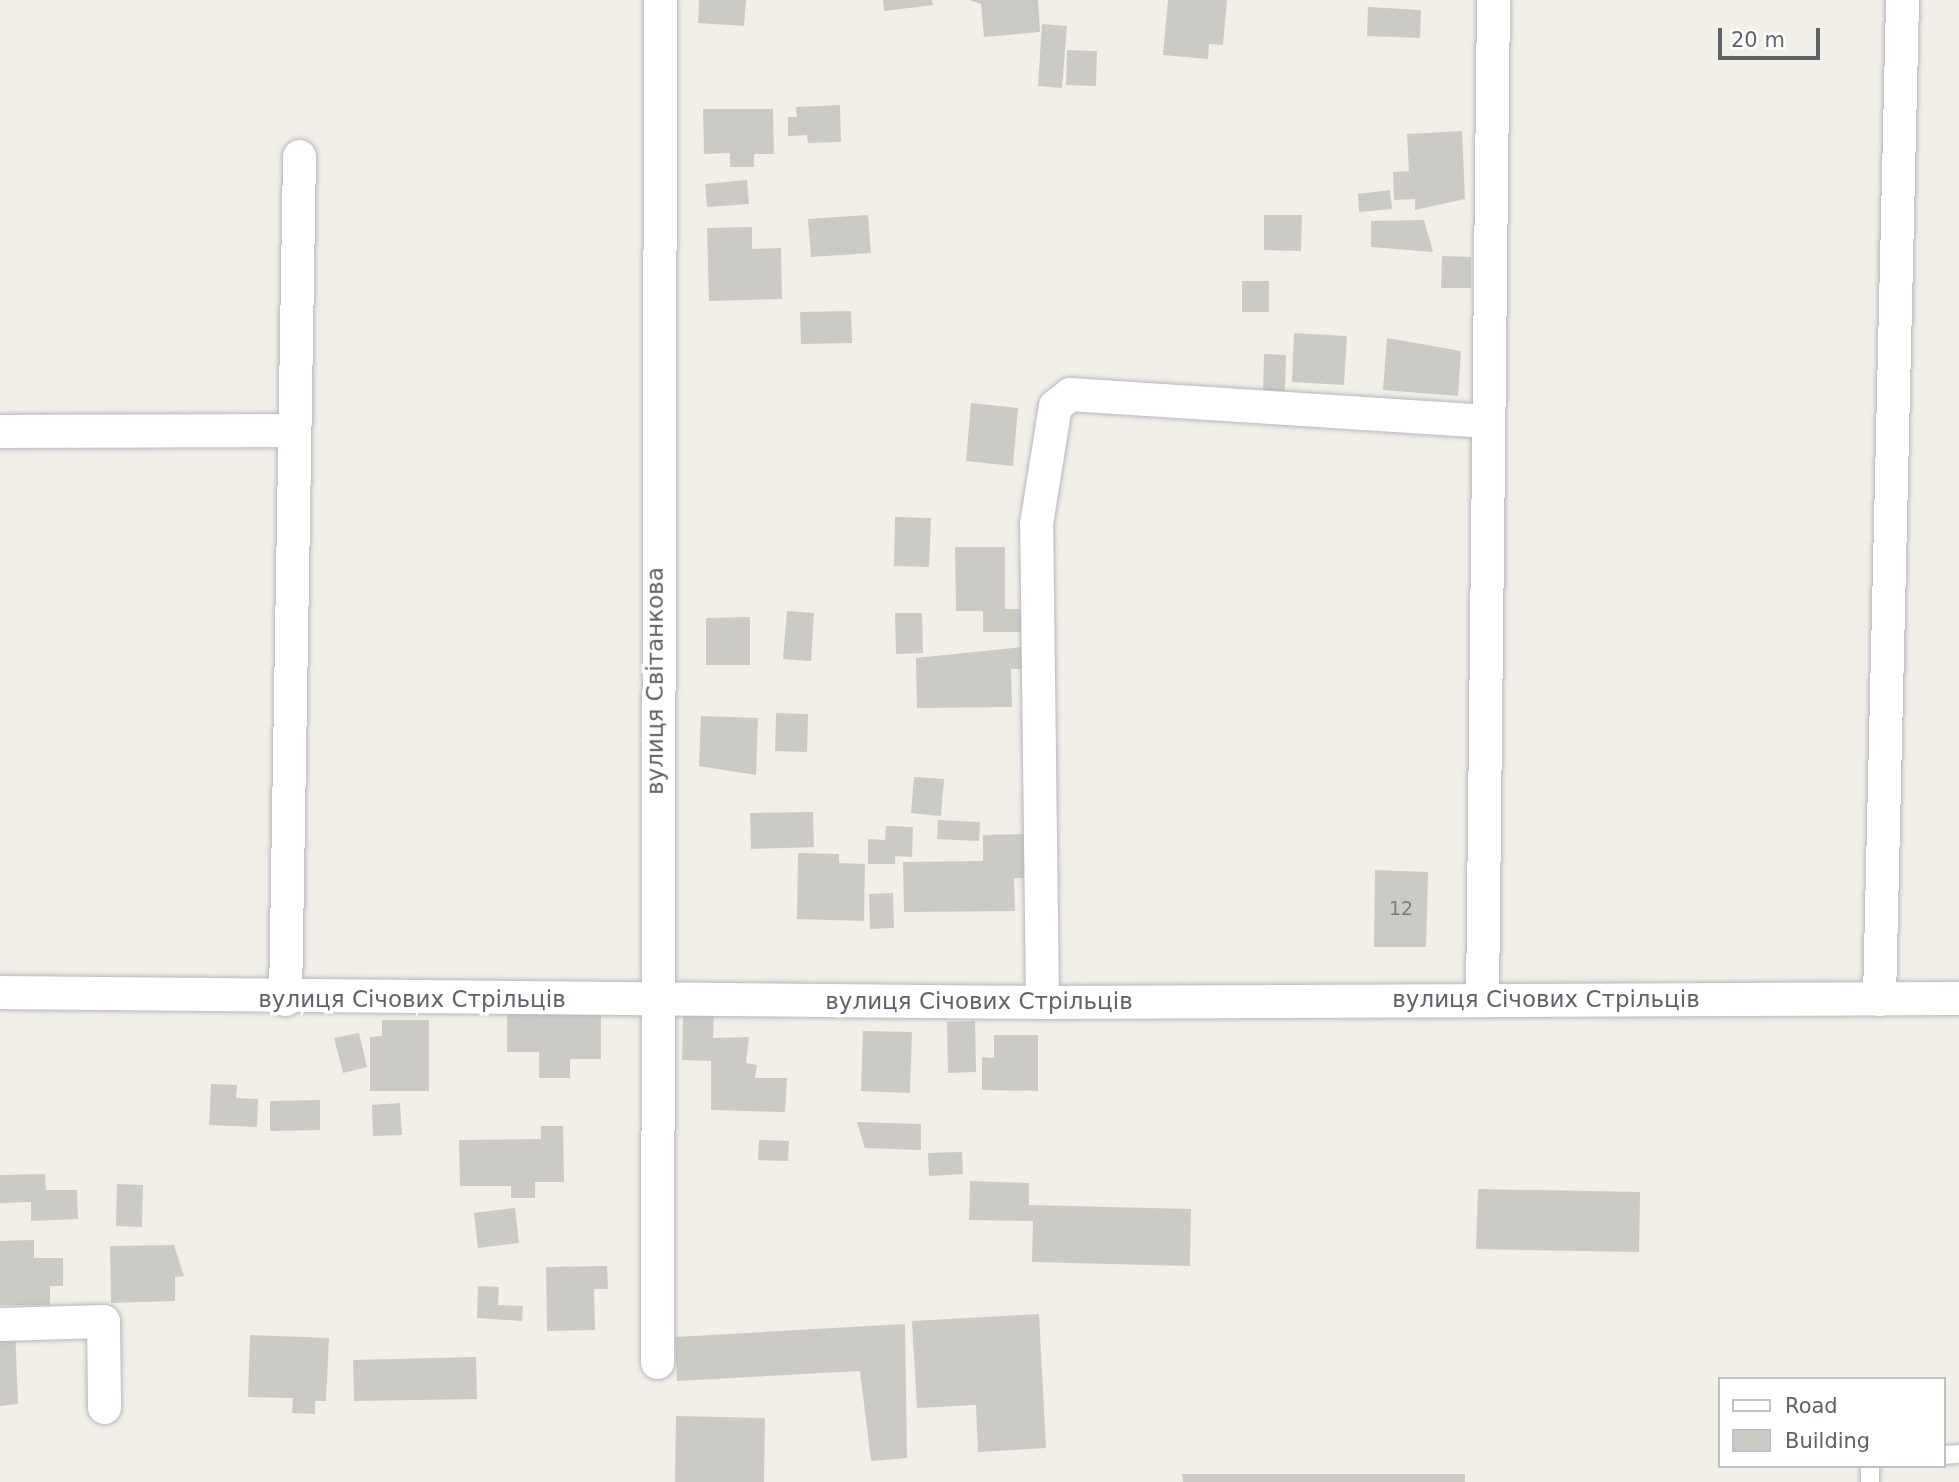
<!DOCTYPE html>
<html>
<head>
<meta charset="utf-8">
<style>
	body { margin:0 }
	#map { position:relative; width:1959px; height:1482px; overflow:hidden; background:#f1efe8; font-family:"DejaVu Sans",sans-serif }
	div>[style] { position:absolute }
	.building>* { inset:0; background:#cccac5 }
	.roads { filter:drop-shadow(0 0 2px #b5b8bc) drop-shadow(0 0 2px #b5b8bc) }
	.lane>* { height:18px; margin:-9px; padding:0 9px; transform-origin:9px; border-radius:9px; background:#fff }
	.street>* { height:33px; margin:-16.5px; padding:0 16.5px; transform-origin:16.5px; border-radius:16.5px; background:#fff }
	span { translate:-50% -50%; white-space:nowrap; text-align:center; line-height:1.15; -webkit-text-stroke:7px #fff; paint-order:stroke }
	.number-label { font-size:19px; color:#7a7d7f }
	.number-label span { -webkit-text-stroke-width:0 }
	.street-label { font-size:23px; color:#5f6368 }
	.legend { position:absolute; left:1718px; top:1377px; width:228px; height:91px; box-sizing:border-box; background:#fff; border:2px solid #bfc1c3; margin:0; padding:9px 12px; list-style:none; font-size:21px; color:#5f6368 }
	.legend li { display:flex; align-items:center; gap:14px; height:35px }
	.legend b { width:35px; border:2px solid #bfc1c3 }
	.scale { position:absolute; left:1718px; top:28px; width:102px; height:32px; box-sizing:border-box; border:4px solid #5f6368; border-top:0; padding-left:9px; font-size:21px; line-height:24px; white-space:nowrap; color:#5f6368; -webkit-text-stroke:5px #fff; paint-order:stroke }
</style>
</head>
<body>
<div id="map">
	<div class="building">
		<div style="clip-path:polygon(699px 0,746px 0,744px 26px,698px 23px)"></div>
		<div style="clip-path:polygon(883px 0,932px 0,933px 5px,884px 11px)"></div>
		<div style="clip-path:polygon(969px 0,1038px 0,1040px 32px,984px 37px,981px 4px)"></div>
		<div style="clip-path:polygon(1168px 0,1227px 0,1223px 45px,1209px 44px,1208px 59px,1163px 55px)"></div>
		<div style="clip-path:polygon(1368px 7px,1421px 10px,1420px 38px,1367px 36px)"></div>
		<div style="clip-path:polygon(1042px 24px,1067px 26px,1062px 88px,1038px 86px)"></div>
		<div style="clip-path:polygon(1067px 50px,1097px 51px,1096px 86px,1066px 85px)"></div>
		<div style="clip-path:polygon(840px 105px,841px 142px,808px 143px,807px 135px,788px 136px,788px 117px,797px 117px,796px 107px)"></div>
		<div style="clip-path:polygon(703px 109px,773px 109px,774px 154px,754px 154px,754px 167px,730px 167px,730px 153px,704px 154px)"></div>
		<div style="clip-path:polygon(1462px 131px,1465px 199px,1415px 210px,1415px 199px,1394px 200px,1393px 172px,1409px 171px,1407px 134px)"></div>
		<div style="clip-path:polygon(747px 180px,749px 204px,707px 207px,705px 184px)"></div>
		<div style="clip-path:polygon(1390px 190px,1392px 209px,1359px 212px,1358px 194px)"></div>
		<div style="clip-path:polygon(868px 215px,871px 253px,811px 257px,808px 219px)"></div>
		<div style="clip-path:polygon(1264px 215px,1302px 215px,1301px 251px,1264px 250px)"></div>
		<div style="clip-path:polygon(1424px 220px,1433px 252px,1371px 247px,1371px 221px)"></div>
		<div style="clip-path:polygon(752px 227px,752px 249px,781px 248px,782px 299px,709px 301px,707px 228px)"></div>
		<div style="clip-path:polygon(1442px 256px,1471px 257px,1471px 288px,1441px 288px)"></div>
		<div style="clip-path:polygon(1242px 281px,1269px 281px,1269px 312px,1242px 312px)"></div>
		<div style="clip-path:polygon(851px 311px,852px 343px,801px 344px,800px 312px)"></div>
		<div style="clip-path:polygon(1294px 333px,1347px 336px,1344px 385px,1292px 382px)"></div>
		<div style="clip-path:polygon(1387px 338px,1461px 351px,1458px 396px,1383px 390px)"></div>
		<div style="clip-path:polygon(1264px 354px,1286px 355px,1285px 391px,1263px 391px)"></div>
		<div style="clip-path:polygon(971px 403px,1018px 408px,1013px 466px,966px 461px)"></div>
		<div style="clip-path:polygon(895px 517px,931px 518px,929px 567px,894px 566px)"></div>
		<div style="clip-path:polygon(955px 547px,1005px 547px,1005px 609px,1021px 609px,1021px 632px,983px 632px,983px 611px,956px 611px)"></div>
		<div style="clip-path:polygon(787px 611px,814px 613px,811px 661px,783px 659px)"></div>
		<div style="clip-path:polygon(895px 613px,922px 613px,923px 653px,896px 654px)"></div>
		<div style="clip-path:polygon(750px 617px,750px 665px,706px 665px,706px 618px)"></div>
		<div style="clip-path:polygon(1022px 647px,1022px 669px,1011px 669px,1012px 707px,917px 708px,916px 658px)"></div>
		<div style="clip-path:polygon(776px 713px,808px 714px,807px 752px,775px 751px)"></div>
		<div style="clip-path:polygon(701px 716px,758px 718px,756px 775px,699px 766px)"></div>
		<div style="clip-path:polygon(914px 777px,944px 779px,941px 816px,911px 813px)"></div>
		<div style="clip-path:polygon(813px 812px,814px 847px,751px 849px,750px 813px)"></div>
		<div style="clip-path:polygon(938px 820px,980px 822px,979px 841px,937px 839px)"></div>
		<div style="clip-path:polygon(886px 826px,913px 827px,912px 857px,895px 856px,895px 864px,868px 864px,868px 839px,885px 840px)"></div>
		<div style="clip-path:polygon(1026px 834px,1026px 878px,1014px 878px,1015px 911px,904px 912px,903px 862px,983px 861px,983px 835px)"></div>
		<div style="clip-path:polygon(798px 853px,839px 854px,839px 863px,865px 864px,864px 921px,797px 919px)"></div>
		<div style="clip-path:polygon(1375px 870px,1428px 872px,1426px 947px,1374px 947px)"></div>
		<div style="clip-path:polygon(893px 893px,894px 928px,870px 929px,869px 894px)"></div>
		<div style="clip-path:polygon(507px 1009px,601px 1009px,601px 1059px,570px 1059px,570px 1078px,539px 1078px,539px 1052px,507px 1052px)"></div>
		<div style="clip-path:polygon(683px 1014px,714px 1015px,713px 1038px,749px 1037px,746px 1063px,757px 1065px,755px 1078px,787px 1078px,785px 1112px,711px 1110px,711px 1061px,682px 1060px)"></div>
		<div style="clip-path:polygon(382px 1020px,429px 1020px,429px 1091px,370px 1091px,370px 1037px,382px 1036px)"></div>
		<div style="clip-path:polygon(975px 1021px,976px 1072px,948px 1073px,947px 1022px)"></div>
		<div style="clip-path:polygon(863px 1031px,912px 1032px,910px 1093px,861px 1091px)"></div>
		<div style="clip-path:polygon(359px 1033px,367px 1067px,343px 1073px,334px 1038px)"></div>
		<div style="clip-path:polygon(994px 1035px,1038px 1035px,1038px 1091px,982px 1090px,982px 1057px,994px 1058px)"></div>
		<div style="clip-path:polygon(211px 1084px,237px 1085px,236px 1098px,258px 1099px,257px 1127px,209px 1125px)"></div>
		<div style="clip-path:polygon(320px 1100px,320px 1130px,270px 1131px,270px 1101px)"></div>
		<div style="clip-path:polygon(400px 1103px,402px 1135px,373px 1136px,372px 1105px)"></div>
		<div style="clip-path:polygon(857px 1122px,921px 1124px,921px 1150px,865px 1148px)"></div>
		<div style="clip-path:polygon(541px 1126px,563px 1126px,564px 1182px,535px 1182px,535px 1198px,511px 1198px,511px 1186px,460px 1186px,459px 1140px,541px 1139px)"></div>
		<div style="clip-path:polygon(759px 1140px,789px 1141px,788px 1161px,758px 1160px)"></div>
		<div style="clip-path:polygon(962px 1152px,963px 1174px,929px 1176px,928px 1153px)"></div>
		<div style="clip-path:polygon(45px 1174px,46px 1190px,77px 1190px,78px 1219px,31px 1221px,31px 1202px,0 1203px,0 1175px)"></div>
		<div style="clip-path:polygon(970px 1181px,1029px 1183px,1029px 1205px,1191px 1209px,1190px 1266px,1032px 1262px,1033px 1221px,969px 1220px)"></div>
		<div style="clip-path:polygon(117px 1184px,143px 1185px,142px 1227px,116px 1226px)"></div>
		<div style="clip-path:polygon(1478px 1189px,1640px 1192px,1639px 1252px,1476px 1249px)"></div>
		<div style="clip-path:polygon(515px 1208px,519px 1243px,478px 1248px,474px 1213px)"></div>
		<div style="clip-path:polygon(34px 1240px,34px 1258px,63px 1258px,63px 1286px,50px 1286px,50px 1305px,0 1305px,0 1241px)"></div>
		<div style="clip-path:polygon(174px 1245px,184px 1276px,175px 1277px,175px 1301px,111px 1303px,110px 1246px)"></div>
		<div style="clip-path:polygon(607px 1266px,608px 1289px,594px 1289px,595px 1330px,547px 1331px,546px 1267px)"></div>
		<div style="clip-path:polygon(478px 1286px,499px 1287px,498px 1305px,523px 1306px,522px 1321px,477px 1318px)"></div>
		<div style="clip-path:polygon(1039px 1314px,1046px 1448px,978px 1452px,976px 1405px,917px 1408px,912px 1321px)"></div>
		<div style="clip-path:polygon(905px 1324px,907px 1458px,871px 1461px,860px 1371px,677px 1381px,675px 1337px)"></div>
		<div style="clip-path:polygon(15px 1326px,18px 1404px,0 1406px,0 1327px)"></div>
		<div style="clip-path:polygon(250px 1335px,329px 1338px,326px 1401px,315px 1401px,315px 1414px,292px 1413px,293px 1398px,248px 1397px)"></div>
		<div style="clip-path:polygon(476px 1357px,477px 1399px,354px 1401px,353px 1360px)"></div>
		<div style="clip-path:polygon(676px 1416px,765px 1418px,764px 1482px,675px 1482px)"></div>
		<div style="clip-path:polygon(1182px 1474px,1465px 1474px,1465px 1482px,1183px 1482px)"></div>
	</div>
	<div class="roads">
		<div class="lane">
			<div style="left:1943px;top:1455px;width:16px;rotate:-4deg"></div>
			<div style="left:1870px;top:1466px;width:16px;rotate:90deg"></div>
		</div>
		<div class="street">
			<div style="left:0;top:431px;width:294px;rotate:-0.2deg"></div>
			<div style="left:0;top:992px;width:1042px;rotate:0.55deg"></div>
			<div style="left:1042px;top:1002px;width:917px;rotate:-0.25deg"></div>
			<div style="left:285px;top:999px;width:843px;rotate:-89.05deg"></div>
			<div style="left:1482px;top:999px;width:999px;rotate:-89.37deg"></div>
			<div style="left:1879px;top:999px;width:999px;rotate:-88.68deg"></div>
			<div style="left:1042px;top:1002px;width:478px;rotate:-90.7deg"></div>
			<div style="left:1036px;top:524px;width:120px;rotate:-80.9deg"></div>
			<div style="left:1055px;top:406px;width:19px;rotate:-39deg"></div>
			<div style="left:1070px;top:394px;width:417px;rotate:3.7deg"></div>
			<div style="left:0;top:1324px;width:103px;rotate:-1.7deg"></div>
			<div style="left:103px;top:1321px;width:86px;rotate:89.3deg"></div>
			<div style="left:657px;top:1362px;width:1362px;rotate:-89.87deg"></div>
		</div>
	</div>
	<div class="number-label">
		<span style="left:1401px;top:909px">12</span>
	</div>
	<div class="street-label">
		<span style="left:655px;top:681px;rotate:-90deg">вулиця Світанкова</span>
		<span style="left:412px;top:999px">вулиця Січових Стрільців</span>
		<span style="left:1546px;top:999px">вулиця Січових Стрільців</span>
		<span style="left:979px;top:1001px">вулиця Січових Стрільців</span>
	</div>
	<ul class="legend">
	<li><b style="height:9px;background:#fff"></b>Road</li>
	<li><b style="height:19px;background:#cccac5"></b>Building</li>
	</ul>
	<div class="scale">20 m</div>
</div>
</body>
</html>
